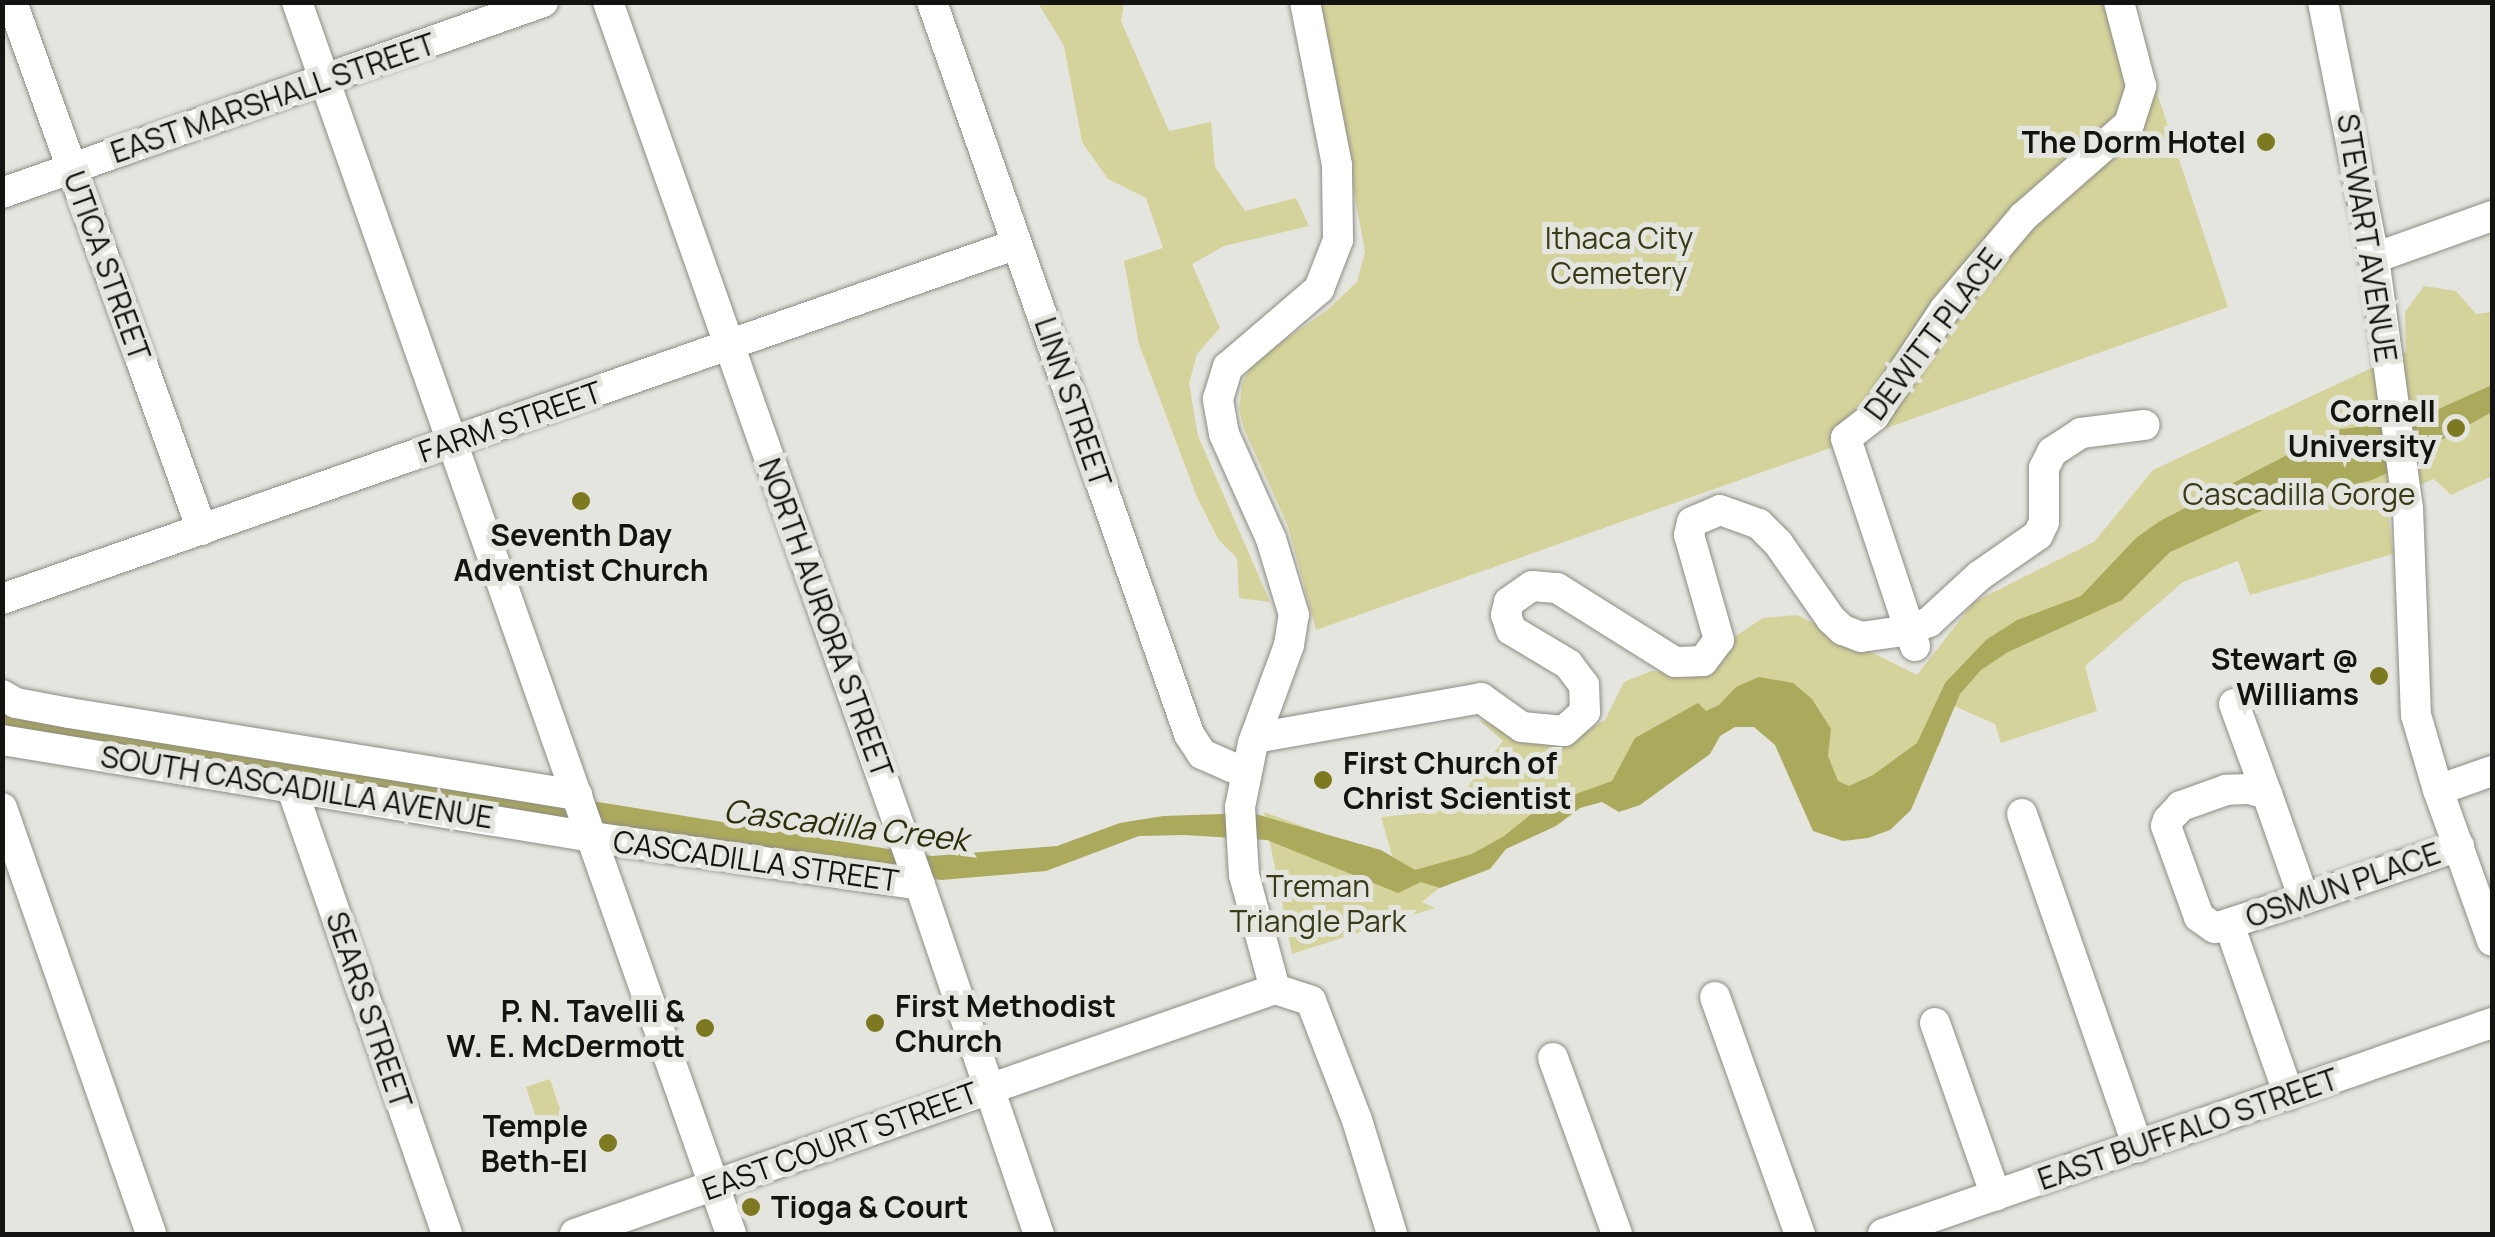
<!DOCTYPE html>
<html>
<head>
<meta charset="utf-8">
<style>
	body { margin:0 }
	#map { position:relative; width:2495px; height:1237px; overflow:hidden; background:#e4e5de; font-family:Manrope,sans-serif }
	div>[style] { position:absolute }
	.green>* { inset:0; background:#d4d39b }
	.water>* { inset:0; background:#aba95c }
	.roads { filter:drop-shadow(0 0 2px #8c8c85) drop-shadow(0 0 2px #8c8c85) }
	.minor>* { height:30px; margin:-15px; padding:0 15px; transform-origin:15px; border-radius:15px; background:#fff }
	.dots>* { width:28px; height:28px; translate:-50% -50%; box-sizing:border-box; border:5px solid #e4e5de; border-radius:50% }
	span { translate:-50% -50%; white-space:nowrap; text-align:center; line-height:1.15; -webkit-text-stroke:10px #e4e5de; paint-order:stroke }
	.street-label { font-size:30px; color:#131311 }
	.poi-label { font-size:30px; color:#131311; font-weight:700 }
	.right { translate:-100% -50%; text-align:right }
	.left { translate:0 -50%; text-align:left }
	.park-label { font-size:30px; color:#3b3a18 }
	.water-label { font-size:32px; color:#2f2e0b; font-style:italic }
	.frame { position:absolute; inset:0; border:5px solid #131311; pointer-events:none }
</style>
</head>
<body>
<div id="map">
	<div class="green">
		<div style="clip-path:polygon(1038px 3px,1124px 3px,1121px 21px,1169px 131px,1211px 122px,1215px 167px,1245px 211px,1296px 198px,1309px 226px,1224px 246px,1192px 264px,1220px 328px,1197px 354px,1189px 384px,1198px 436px,1270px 602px,1239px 598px,1237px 558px,1218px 539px,1197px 497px,1139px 344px,1124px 261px,1163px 248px,1146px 198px,1108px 179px,1082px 142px,1064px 46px)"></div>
		<div style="clip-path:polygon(1320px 3px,2134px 3px,2152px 78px,2228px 307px,1316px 630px,1288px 526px,1244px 429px,1239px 409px,1242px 384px,1253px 362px,1326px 311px,1357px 282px,1365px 252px)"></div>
		<div style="clip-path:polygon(2424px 286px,2456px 291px,2476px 314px,2492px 312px,2492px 476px,2451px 495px,2434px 479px,2387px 498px,2393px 554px,2250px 595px,2238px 561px,2183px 582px,2085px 666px,2097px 711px,2001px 743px,1995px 724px,1952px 705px,1940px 744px,1867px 823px,1766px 703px,1467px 866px,1422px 902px,1435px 908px,1292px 954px,1264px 812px,1354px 845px,1397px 873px,1381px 817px,1450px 810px,1503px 741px,1478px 719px,1514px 734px,1566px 744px,1605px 720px,1624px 682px,1651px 671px,1680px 673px,1763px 618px,1797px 615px,1917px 675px,1974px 602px,2094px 542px,2153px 470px,2406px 352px,2405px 312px)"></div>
		<div style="clip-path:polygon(550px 1079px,565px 1125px,541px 1133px,526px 1087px)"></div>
	</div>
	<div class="water">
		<div style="clip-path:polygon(2492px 385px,2492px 412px,2436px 443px,2426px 455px,2372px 480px,2272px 506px,2170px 552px,2122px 600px,2008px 652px,1981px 670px,1960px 694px,1911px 810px,1890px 830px,1868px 838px,1843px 841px,1813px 831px,1775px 745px,1754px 727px,1735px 727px,1720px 736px,1710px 754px,1640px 805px,1619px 812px,1602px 802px,1580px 808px,1556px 826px,1506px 849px,1490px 869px,1440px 888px,1421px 882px,1398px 893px,1267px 840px,1184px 835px,1139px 836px,1046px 871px,941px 880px,3px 728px,3px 706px,932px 856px,1057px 846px,1120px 823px,1163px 816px,1252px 813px,1381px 850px,1415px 870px,1472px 854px,1504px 836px,1540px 807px,1612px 781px,1635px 738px,1698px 703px,1706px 711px,1719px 705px,1736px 687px,1759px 677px,1793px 683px,1812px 699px,1831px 729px,1828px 756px,1838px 781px,1849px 786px,1873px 775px,1917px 743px,1945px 683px,1986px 640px,2017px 620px,2081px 596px,2136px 538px,2160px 521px,2335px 430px,2414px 420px)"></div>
	</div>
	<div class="roads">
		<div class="minor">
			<div style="left:12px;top:2px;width:561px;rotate:70.21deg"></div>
			<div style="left:297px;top:2px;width:1306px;rotate:70.59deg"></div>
			<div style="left:608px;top:2px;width:937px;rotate:70.54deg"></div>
			<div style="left:920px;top:885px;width:369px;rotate:71.2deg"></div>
			<div style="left:932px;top:2px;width:776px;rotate:70.65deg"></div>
			<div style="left:1189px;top:734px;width:24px;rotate:57deg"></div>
			<div style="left:1202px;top:754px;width:47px;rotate:23.8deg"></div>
			<div style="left:2323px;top:2px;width:261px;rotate:78.7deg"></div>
			<div style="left:2374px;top:258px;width:252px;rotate:82.3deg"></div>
			<div style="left:2408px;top:508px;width:207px;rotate:87.8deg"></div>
			<div style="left:2416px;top:715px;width:78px;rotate:73.7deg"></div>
			<div style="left:2438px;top:790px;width:160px;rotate:70.3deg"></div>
			<div style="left:2px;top:193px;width:574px;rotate:-19.45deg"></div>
			<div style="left:2374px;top:258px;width:125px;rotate:-19.6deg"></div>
			<div style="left:2px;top:599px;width:1075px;rotate:-19.28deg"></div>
			<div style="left:1915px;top:646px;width:219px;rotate:-108.4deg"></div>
			<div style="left:1846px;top:438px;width:36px;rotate:-38deg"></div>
			<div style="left:1874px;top:416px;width:128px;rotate:-56.4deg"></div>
			<div style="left:1945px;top:309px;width:121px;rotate:-49.7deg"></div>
			<div style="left:2023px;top:217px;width:141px;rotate:-41.3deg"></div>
			<div style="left:2129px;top:124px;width:40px;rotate:-72deg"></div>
			<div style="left:2141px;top:86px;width:87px;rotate:-104.7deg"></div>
			<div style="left:2px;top:695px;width:16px;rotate:30deg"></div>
			<div style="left:16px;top:703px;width:54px;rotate:10.7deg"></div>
			<div style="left:69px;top:713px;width:515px;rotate:9.17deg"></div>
			<div style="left:2234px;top:704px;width:96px;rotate:69.9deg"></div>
			<div style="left:1255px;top:738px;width:230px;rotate:-10deg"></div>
			<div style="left:1481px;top:698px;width:50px;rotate:35.3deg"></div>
			<div style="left:1522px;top:727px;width:42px;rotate:5.4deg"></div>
			<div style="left:1564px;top:731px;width:28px;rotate:-42deg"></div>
			<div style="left:1585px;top:712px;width:27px;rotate:-92deg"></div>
			<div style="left:1584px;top:685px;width:26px;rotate:-127deg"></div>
			<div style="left:1568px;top:664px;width:66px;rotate:-149.2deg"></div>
			<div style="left:1511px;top:630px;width:16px;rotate:-108deg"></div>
			<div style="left:1506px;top:615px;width:13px;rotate:-77deg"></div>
			<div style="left:1509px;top:602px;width:28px;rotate:-35deg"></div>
			<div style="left:1532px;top:586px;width:25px;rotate:5deg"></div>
			<div style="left:1557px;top:588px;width:139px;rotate:32.1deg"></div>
			<div style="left:1675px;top:662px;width:28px;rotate:-2deg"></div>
			<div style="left:1703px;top:661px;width:26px;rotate:-53deg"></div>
			<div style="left:1719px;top:640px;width:109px;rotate:-105.9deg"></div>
			<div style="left:1689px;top:535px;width:13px;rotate:-77deg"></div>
			<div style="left:1692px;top:522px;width:30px;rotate:-23deg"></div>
			<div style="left:1720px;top:510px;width:41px;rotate:19.7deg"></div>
			<div style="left:1759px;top:524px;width:27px;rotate:45deg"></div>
			<div style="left:1778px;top:543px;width:93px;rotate:55.1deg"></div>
			<div style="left:1831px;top:619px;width:16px;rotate:43deg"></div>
			<div style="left:1843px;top:630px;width:19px;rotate:21deg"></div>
			<div style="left:1861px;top:637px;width:49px;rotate:-8.1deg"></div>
			<div style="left:1910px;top:630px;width:21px;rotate:-23deg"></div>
			<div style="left:1929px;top:622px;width:68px;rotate:-42.6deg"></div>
			<div style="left:1979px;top:576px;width:72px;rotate:-34.8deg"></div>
			<div style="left:2038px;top:535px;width:14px;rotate:-65deg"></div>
			<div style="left:2044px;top:522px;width:54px;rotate:-90deg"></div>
			<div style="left:2044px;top:468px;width:18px;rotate:-63deg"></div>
			<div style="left:2052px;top:452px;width:35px;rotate:-33deg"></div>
			<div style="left:2081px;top:433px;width:64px;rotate:-7.2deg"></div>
			<div style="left:2px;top:740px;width:598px;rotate:9.34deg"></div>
			<div style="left:592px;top:837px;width:331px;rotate:8.3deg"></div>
			<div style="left:291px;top:786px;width:474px;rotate:70.8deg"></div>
			<div style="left:2438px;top:790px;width:57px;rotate:-19.4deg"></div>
			<div style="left:2px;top:808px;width:451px;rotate:70.7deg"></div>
			<div style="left:2022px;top:814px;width:353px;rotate:70.8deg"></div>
			<div style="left:2304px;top:899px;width:111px;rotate:-109.4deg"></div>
			<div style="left:2267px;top:794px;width:19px;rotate:-164deg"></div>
			<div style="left:2249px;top:789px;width:23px;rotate:178deg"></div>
			<div style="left:2226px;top:790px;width:48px;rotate:160.4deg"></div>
			<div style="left:2181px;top:806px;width:19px;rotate:133deg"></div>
			<div style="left:2168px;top:820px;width:6px;rotate:108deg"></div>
			<div style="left:2166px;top:826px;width:97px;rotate:70.1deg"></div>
			<div style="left:2199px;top:917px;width:19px;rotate:35deg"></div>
			<div style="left:2215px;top:928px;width:94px;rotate:-18deg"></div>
			<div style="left:2304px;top:899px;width:164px;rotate:-18.9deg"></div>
			<div style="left:2229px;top:924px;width:181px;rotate:70.7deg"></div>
			<div style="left:1275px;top:989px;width:118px;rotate:-105.2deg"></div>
			<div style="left:1244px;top:875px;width:68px;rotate:-93.4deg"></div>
			<div style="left:1240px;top:807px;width:65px;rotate:-78.5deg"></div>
			<div style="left:1253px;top:743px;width:104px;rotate:-69.8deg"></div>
			<div style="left:1289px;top:645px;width:30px;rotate:-81deg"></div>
			<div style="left:1294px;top:615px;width:79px;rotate:-106.8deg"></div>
			<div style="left:1271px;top:539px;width:115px;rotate:-114.1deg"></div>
			<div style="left:1224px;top:434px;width:36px;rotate:-100deg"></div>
			<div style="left:1218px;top:399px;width:34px;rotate:-73deg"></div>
			<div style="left:1228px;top:367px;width:120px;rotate:-40.6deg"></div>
			<div style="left:1319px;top:289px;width:53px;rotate:-68.8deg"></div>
			<div style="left:1338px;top:240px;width:75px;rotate:-90.8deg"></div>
			<div style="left:1337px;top:165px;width:166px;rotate:-101.1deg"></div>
			<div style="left:1715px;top:997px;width:252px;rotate:70.3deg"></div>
			<div style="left:1935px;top:1023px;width:183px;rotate:70.6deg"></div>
			<div style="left:1553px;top:1058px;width:187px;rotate:70deg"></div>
			<div style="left:575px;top:1234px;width:742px;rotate:-19.29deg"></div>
			<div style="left:1275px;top:989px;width:38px;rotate:18deg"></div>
			<div style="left:1311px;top:1001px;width:128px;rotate:68.9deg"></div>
			<div style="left:1357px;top:1120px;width:119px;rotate:72.9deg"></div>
			<div style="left:1883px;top:1234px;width:645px;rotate:-19.11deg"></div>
		</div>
	</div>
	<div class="dots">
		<div style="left:2266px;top:142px;background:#7d7920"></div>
		<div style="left:2456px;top:428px;background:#7d7920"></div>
		<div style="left:581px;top:501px;background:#7d7920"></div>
		<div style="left:2379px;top:676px;background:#7d7920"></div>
		<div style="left:1323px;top:780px;background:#7d7920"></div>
		<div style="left:875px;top:1023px;background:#7d7920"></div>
		<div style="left:705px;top:1028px;background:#7d7920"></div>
		<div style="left:608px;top:1143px;background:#7d7920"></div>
		<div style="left:751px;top:1207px;background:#7d7920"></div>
	</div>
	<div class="street-label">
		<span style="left:273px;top:98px;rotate:-19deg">EAST MARSHALL STREET</span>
		<span style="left:2367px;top:238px;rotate:81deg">STEWART AVENUE</span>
		<span style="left:107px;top:266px;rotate:70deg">UTICA STREET</span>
		<span style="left:1933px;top:334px;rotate:-53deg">DEWITT PLACE</span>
		<span style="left:1073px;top:402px;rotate:71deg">LINN STREET</span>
		<span style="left:510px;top:422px;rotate:-19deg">FARM STREET</span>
		<span style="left:826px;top:618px;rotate:70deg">NORTH AURORA STREET</span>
		<span style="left:297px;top:787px;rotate:9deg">SOUTH CASCADILLA AVENUE</span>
		<span style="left:756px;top:861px;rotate:8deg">CASCADILLA STREET</span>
		<span style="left:2343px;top:885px;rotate:-19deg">OSMUN PLACE</span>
		<span style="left:369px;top:1010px;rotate:71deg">SEARS STREET</span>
		<span style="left:2188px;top:1129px;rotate:-19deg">EAST BUFFALO STREET</span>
		<span style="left:840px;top:1141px;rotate:-20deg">EAST COURT STREET</span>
	</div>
	<div class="poi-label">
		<span class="right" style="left:2246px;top:142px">The Dorm Hotel</span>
		<span class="right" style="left:2436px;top:428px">Cornell<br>University</span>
		<span style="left:581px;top:552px">Seventh Day<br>Adventist Church</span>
		<span class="right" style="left:2359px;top:676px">Stewart @<br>Williams</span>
		<span class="left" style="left:1343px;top:780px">First Church of<br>Christ Scientist</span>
		<span class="left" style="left:895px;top:1023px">First Methodist<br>Church</span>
		<span class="right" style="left:685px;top:1028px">P. N. Tavelli &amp;<br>W. E. McDermott</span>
		<span class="right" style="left:588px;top:1143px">Temple<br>Beth-El</span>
		<span class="left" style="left:771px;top:1207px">Tioga &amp; Court</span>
	</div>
	<div class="park-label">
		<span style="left:1619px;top:255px">Ithaca City<br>Cemetery</span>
		<span style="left:2299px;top:494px">Cascadilla Gorge</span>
		<span style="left:1318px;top:903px">Treman<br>Triangle Park</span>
	</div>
	<div class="water-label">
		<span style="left:846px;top:825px;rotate:7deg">Cascadilla Creek</span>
	</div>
	<div class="frame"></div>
</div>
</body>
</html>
